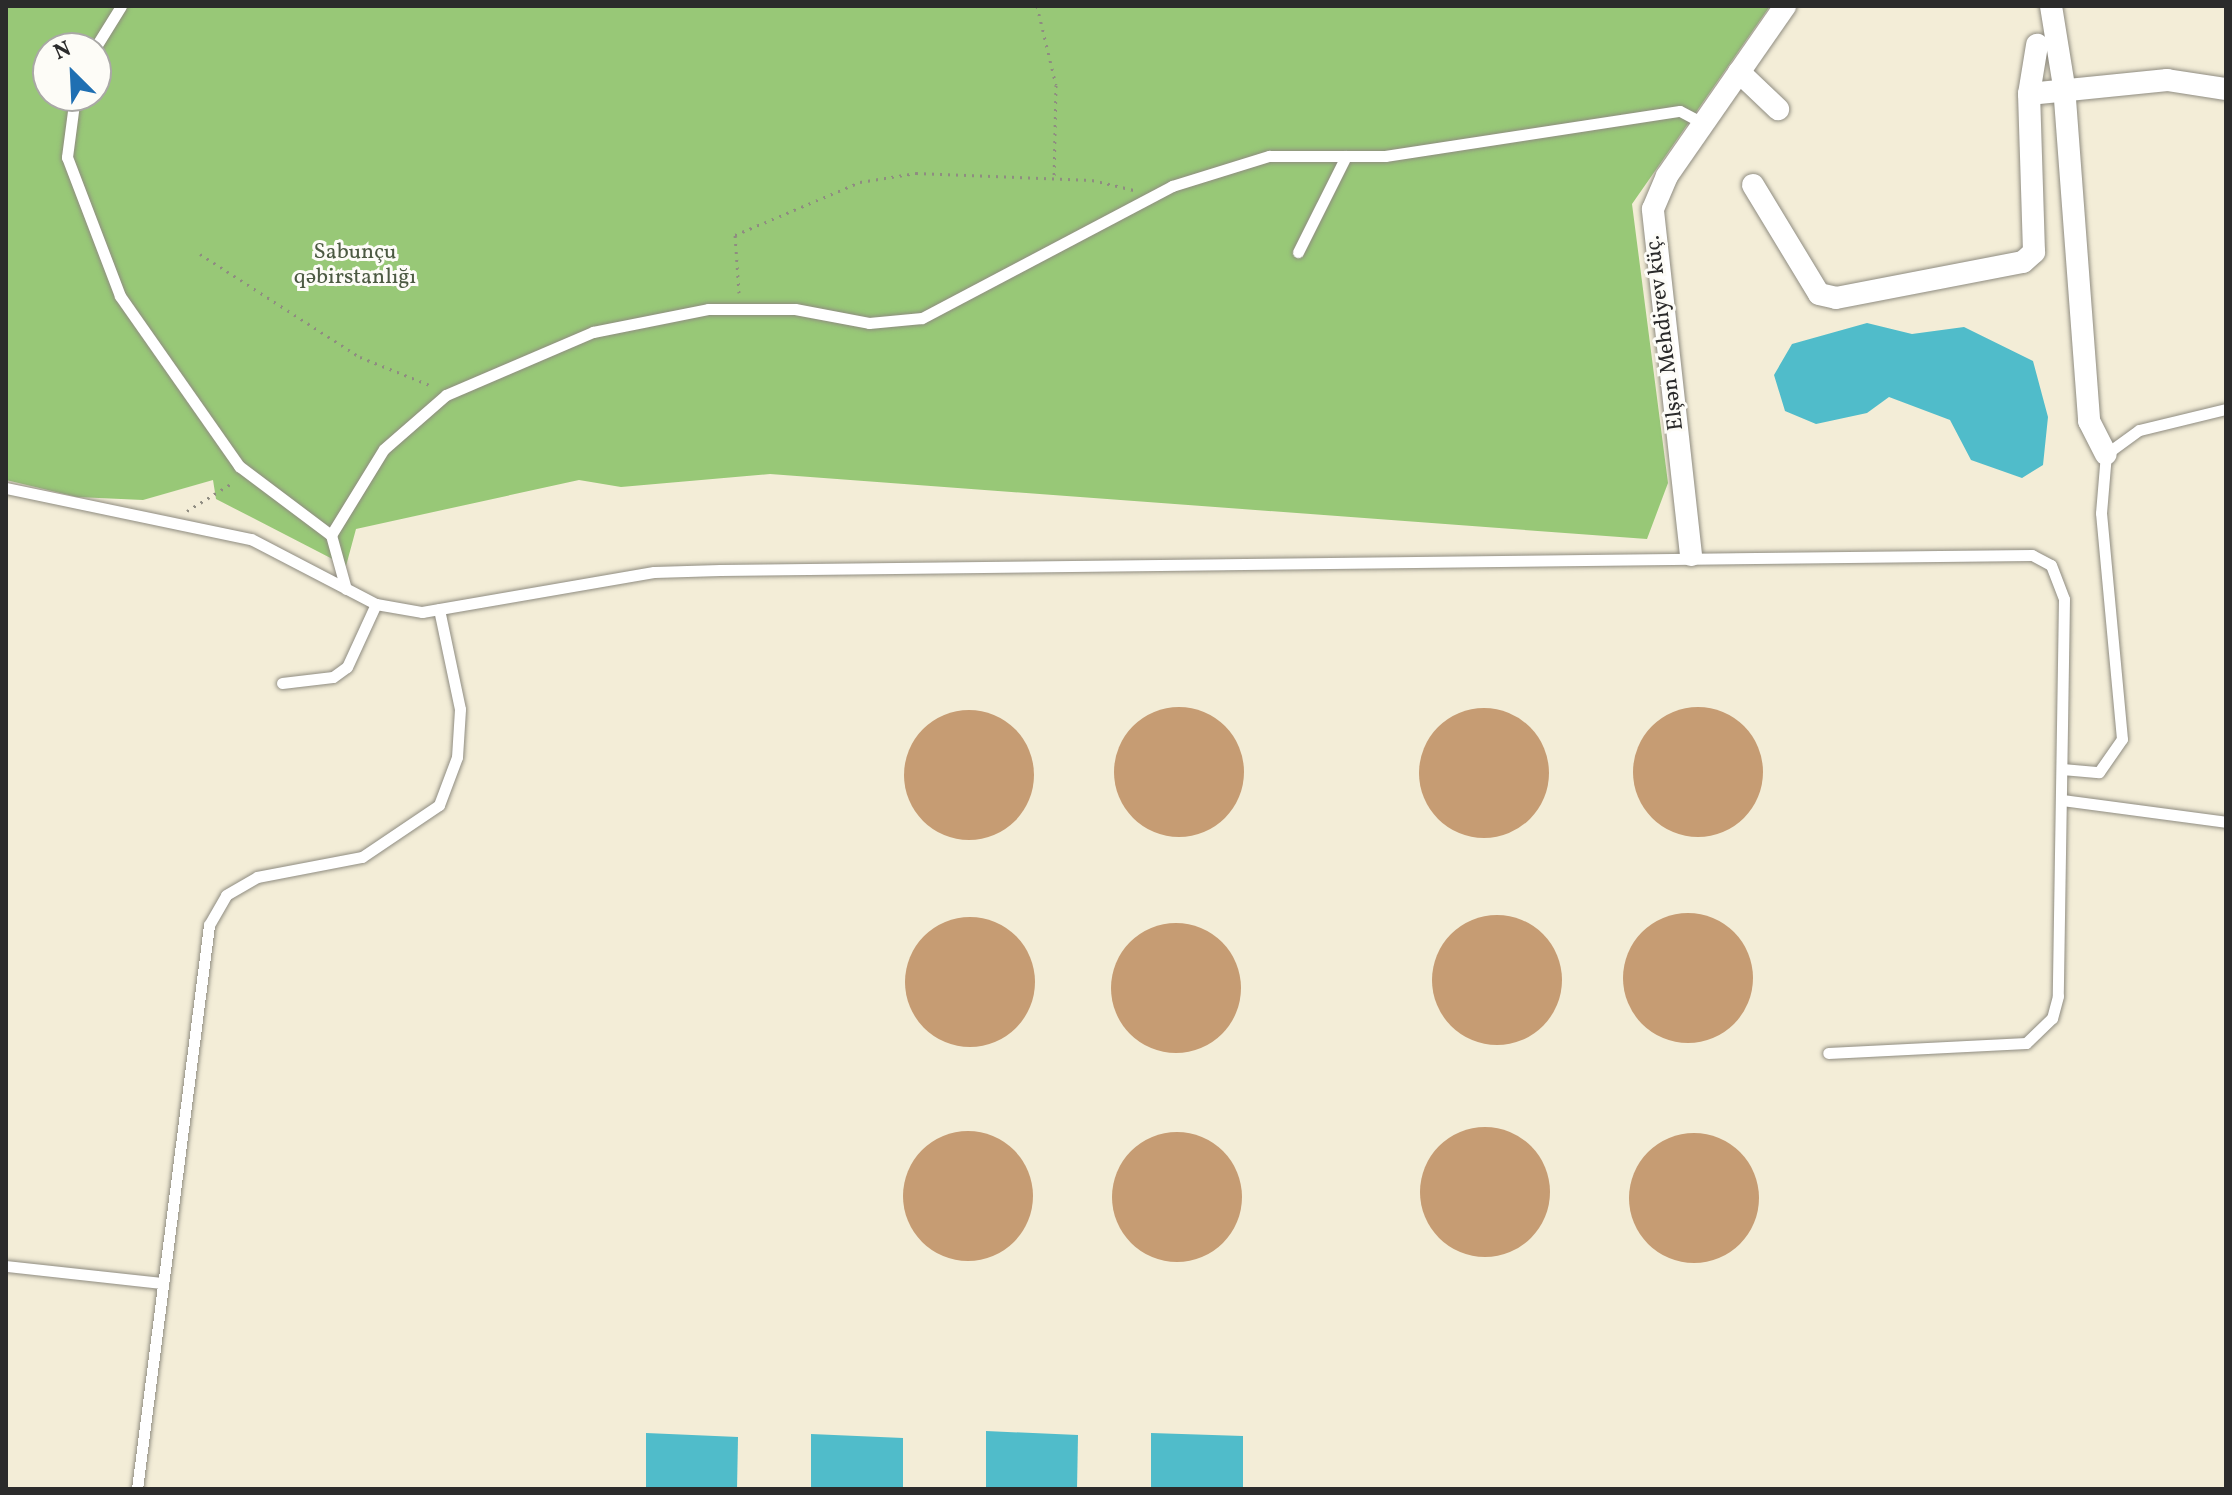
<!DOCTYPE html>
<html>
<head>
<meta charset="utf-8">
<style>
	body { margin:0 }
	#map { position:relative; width:2232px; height:1495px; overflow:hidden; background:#f3edd7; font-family:Vollkorn,serif }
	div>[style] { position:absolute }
	.green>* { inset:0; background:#98c877 }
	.water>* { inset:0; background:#50bcca }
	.building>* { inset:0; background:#c69c73 }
	.round { border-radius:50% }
	.path>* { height:3px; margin-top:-1.5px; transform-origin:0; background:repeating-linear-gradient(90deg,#8f8c81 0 2px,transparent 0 8px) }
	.roads { filter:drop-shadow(0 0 2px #8f8c81) drop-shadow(0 0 2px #8f8c81) }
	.lane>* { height:11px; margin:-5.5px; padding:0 5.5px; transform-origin:5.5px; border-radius:5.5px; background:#fff }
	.street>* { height:22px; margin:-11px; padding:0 11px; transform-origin:11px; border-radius:11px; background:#fff }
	span { translate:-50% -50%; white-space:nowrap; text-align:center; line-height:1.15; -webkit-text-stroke:6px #fdfcf7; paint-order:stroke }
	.park-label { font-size:22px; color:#4c5a42 }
	.street-label { font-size:22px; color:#2b2b2b }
	.frame { position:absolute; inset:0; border:8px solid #2b2b2b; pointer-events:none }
	.north { position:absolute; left:32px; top:32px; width:80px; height:80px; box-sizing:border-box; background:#fdfcf7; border:2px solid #a9a8a5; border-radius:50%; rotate:336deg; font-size:22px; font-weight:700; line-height:32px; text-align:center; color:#2b2b2b }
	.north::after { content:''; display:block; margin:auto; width:28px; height:36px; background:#1f6fb2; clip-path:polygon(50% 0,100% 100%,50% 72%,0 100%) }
</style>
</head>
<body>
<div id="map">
	<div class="green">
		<div style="clip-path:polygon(evenodd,6px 6px,1770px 6px,1632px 204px,1668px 483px,1647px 539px,770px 474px,621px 487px,579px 480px,356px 529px,346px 566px,216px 499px,213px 480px,143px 500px,77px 497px,6px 480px,6px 6px,48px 48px,96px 48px,96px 96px,48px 96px,48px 48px)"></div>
	</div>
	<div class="water">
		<div style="clip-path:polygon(1867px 323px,1912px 334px,1964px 327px,2033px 361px,2048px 417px,2043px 465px,2022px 478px,1971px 460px,1950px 420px,1889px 397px,1867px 413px,1816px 424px,1785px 411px,1774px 375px,1792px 344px)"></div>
		<div style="clip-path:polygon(986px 1431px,1078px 1435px,1077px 1489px,986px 1489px)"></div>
		<div style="clip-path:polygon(646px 1433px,738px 1437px,737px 1489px,646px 1489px)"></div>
		<div style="clip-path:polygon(1151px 1433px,1243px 1436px,1243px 1489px,1151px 1489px)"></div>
		<div style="clip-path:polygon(811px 1434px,903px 1438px,903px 1489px,811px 1489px)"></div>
	</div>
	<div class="building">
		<div class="round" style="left:1633px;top:707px;width:130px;height:130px"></div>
		<div class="round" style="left:1114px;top:707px;width:130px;height:130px"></div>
		<div class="round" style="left:1419px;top:708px;width:130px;height:130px"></div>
		<div class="round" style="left:904px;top:710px;width:130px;height:130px"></div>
		<div class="round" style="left:1623px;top:913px;width:130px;height:130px"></div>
		<div class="round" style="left:1432px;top:915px;width:130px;height:130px"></div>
		<div class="round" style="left:905px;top:917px;width:130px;height:130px"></div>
		<div class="round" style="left:1111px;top:923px;width:130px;height:130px"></div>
		<div class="round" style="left:1420px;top:1127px;width:130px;height:130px"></div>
		<div class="round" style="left:903px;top:1131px;width:130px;height:130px"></div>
		<div class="round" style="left:1112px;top:1132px;width:130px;height:130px"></div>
		<div class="round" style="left:1629px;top:1133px;width:130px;height:130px"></div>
	</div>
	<div class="path">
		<div style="left:1037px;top:6px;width:81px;rotate:76.5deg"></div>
		<div style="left:1056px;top:85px;width:94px;rotate:91.2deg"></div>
		<div style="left:200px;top:254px;width:190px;rotate:32.8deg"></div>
		<div style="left:360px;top:357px;width:78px;rotate:21.9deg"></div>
		<div style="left:739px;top:293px;width:58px;rotate:-93.9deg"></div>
		<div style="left:735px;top:235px;width:136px;rotate:-23deg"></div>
		<div style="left:860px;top:182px;width:57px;rotate:-9.1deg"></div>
		<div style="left:916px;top:173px;width:176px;rotate:2.3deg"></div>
		<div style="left:1092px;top:180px;width:43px;rotate:13.4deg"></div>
		<div style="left:187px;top:511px;width:55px;rotate:-31.7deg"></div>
	</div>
	<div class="roads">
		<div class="lane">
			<div style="left:95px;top:48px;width:49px;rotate:-58.2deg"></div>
			<div style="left:75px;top:96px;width:62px;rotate:97.5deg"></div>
			<div style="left:67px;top:157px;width:149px;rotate:69.1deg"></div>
			<div style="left:120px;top:296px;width:208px;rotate:55deg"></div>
			<div style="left:239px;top:466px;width:115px;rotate:36.9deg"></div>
			<div style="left:331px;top:535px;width:56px;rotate:74.5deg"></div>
			<div style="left:1298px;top:252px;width:107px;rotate:-63.4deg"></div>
			<div style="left:6px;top:488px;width:250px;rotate:11.8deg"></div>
			<div style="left:251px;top:539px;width:141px;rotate:27.5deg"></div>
			<div style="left:376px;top:604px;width:47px;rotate:9.9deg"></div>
			<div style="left:422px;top:612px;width:235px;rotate:-9.8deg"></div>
			<div style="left:654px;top:572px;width:66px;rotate:-1.7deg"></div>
			<div style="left:720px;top:570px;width:1312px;rotate:-0.66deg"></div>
			<div style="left:2032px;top:555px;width:21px;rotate:28deg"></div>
			<div style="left:2051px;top:565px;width:36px;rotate:69deg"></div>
			<div style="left:2064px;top:599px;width:397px;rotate:90.9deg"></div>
			<div style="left:2058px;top:996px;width:23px;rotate:105deg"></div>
			<div style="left:2052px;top:1018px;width:36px;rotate:136deg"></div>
			<div style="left:2026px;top:1043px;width:198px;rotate:177.1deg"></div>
			<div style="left:331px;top:535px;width:101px;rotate:-58.4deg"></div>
			<div style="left:384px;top:449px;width:82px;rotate:-41.1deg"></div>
			<div style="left:446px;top:395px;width:160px;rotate:-23.2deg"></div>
			<div style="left:593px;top:332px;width:117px;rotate:-11.3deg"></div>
			<div style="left:708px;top:309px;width:87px"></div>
			<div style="left:795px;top:309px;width:75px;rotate:10.7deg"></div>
			<div style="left:869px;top:323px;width:53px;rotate:-5.4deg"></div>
			<div style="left:922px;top:318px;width:283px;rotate:-27.8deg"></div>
			<div style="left:1172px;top:186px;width:102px;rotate:-17.2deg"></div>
			<div style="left:1269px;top:156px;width:116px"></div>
			<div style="left:1385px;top:156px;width:298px;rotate:-8.7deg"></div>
			<div style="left:1680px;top:111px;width:26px;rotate:28deg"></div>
			<div style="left:282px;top:683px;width:51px;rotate:-6.7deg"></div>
			<div style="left:333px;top:677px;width:17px;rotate:-36deg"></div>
			<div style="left:347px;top:667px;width:69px;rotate:-65.3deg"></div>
			<div style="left:2062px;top:769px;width:37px;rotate:5deg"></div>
			<div style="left:2099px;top:772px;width:40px;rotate:-55.1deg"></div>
			<div style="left:2122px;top:739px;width:227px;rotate:-95.3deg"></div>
			<div style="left:2101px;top:513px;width:59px;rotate:-85.2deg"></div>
			<div style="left:2106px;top:454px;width:41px;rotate:-36deg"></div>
			<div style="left:2139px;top:430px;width:89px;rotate:-13.6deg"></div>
			<div style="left:2062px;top:800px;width:165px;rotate:7.6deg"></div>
			<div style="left:6px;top:1266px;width:158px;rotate:6.2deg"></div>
			<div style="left:137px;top:1489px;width:569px;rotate:-82.72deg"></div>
			<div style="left:209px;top:925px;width:34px;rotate:-60deg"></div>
			<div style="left:226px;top:895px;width:36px;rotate:-30deg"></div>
			<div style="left:257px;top:877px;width:107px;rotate:-10.8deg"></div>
			<div style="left:362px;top:857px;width:93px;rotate:-34deg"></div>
			<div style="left:439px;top:805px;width:51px;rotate:-69.4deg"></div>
			<div style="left:457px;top:757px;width:48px;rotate:-86.4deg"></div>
			<div style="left:460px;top:709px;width:102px;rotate:-101.9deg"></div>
		</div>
		<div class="street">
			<div style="left:2051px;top:6px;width:81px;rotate:80.8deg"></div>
			<div style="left:2064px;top:86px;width:336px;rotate:85.7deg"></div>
			<div style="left:2089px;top:421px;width:37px;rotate:63deg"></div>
			<div style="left:1739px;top:72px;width:54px;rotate:43.5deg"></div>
			<div style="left:2029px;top:94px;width:50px;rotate:-80.7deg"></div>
			<div style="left:1753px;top:185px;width:127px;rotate:58.8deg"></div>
			<div style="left:1819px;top:294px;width:17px;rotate:13deg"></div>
			<div style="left:1836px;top:298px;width:190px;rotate:-10.9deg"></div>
			<div style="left:2023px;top:262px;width:15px;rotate:-42deg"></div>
			<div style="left:2034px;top:252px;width:158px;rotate:-91.8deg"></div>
			<div style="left:2029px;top:94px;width:139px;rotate:-5.8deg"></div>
			<div style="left:2167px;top:80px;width:60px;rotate:8.7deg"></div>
			<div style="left:1691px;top:555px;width:348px;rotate:-96.3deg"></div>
			<div style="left:1653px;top:209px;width:36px;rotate:-67deg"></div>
			<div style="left:1667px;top:176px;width:207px;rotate:-55.2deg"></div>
		</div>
	</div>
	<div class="park-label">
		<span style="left:355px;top:265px">Sabunçu<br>qəbirstanlığı</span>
	</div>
	<div class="street-label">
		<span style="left:1665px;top:333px;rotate:-97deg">Elşən Mehdiyev küç.</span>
	</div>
	<div class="frame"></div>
	<div class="north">N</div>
</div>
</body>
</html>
